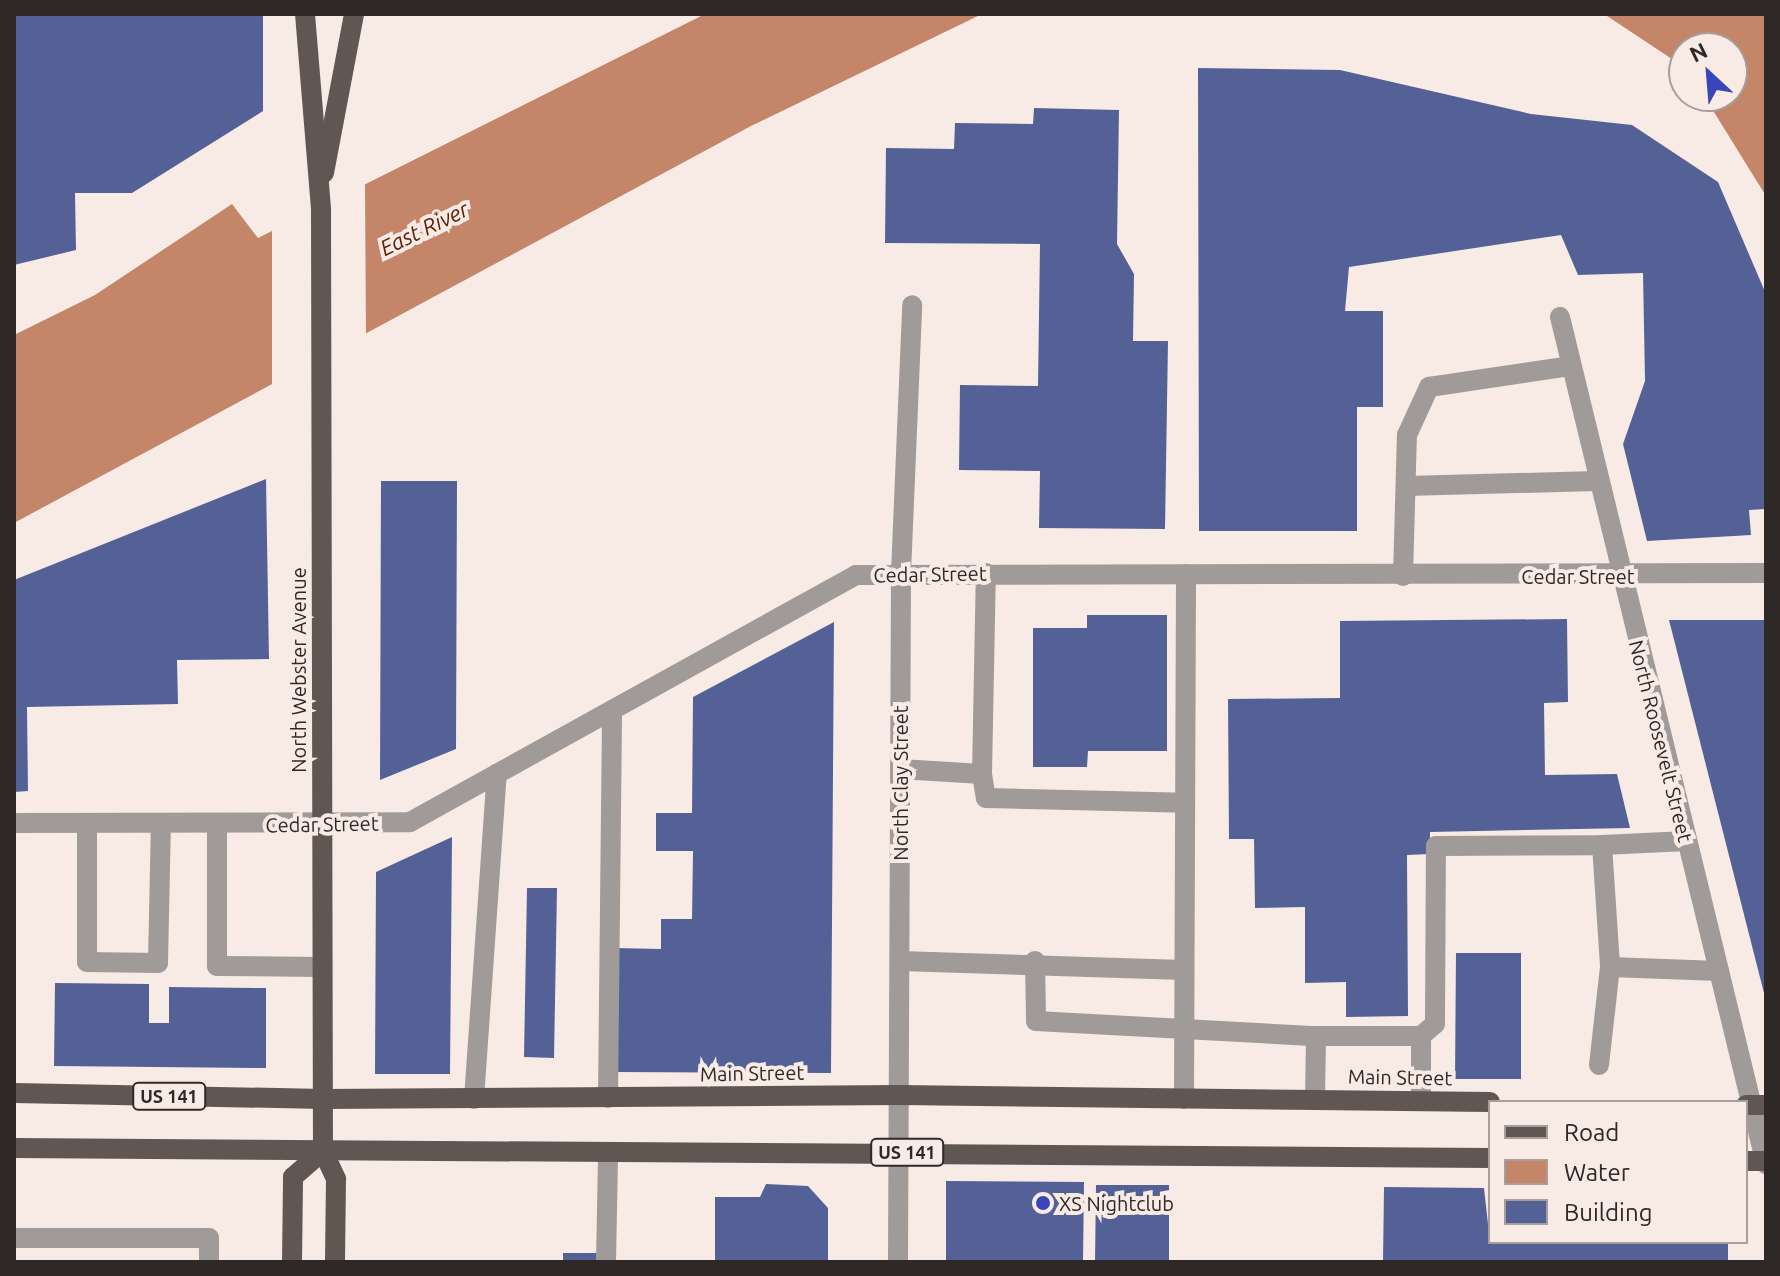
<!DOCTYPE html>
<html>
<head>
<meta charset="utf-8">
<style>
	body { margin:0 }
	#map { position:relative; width:1780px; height:1276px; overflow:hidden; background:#f8ebe5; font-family:Ubuntu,sans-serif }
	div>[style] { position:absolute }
	.water>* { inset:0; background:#c48568 }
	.pier>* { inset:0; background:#f8ebe5 }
	.building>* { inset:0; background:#546197 }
	.minor>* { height:20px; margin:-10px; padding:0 10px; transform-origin:10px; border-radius:10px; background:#a09b98 }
	.major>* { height:20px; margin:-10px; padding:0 10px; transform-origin:10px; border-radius:10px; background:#605753 }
	.dots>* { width:22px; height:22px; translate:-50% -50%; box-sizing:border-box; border:4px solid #f8ebe5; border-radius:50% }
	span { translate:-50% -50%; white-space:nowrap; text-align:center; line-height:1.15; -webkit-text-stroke:8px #f8ebe5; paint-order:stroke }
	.shield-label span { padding:2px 6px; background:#f8ebe5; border:2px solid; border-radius:6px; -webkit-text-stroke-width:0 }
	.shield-label { font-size:18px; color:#2e2927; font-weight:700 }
	.street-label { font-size:20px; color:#2e2927 }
	.poi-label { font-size:20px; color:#2e2927 }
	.left { translate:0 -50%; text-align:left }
	.water-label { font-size:22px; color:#5b2100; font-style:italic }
	.frame { position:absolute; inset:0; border:16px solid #2e2927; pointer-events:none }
	.legend { position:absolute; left:1488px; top:1100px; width:260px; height:144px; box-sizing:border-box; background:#f8ebe5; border:2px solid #a79d99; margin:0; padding:10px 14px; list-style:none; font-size:24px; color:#2e2927 }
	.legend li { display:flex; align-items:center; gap:16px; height:40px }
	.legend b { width:40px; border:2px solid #a79d99 }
	.north { position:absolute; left:1668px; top:32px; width:80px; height:80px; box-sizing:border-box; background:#f8ebe5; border:2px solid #a79d99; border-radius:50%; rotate:334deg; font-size:22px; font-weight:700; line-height:32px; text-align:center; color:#2e2927 }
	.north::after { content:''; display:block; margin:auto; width:28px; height:36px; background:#3a45b9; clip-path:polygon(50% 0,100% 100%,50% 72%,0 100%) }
</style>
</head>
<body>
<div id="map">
	<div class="water">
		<div style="clip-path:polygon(705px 14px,982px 14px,751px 126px,14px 523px,14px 335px,95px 295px,232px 204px,258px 238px)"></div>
		<div style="clip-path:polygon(1604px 14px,1766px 14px,1766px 196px,1704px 96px,1732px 96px,1732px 48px,1684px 48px,1684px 67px)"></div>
	</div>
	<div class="pier">
		<div style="clip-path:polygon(365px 183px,366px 339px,272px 389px,272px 228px)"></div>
	</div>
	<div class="building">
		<div style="clip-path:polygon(14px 14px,263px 14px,263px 111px,132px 193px,75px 193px,76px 250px,14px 265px)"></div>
		<div style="clip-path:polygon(1198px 68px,1340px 70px,1531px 114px,1632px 125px,1718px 182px,1766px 294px,1766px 509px,1749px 510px,1751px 535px,1647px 541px,1623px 444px,1645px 381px,1643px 273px,1578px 275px,1561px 235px,1349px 267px,1345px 311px,1383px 311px,1383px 407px,1357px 407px,1357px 531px,1199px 531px)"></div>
		<div style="clip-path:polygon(1034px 108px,1119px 110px,1117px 244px,1134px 274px,1133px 341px,1168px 341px,1165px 529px,1039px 528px,1040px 471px,959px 470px,960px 385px,1038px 386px,1040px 244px,885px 243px,886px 148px,954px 149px,955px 123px,1033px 124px)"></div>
		<div style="clip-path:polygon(266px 479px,269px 659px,177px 660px,178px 704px,27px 707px,28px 791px,14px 792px,14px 580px)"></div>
		<div style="clip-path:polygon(381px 481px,457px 481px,456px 749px,380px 780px)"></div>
		<div style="clip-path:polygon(1087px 615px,1167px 615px,1167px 751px,1088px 751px,1087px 767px,1033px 767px,1033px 628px,1087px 628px)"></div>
		<div style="clip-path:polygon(1567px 619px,1568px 702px,1544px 703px,1545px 775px,1617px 774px,1630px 828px,1430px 832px,1430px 854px,1407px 855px,1408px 1016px,1346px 1017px,1346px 982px,1305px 983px,1305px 907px,1255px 908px,1254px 839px,1229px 839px,1228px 699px,1340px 698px,1340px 621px)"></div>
		<div style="clip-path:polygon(1669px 620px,1766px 620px,1766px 996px,1765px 997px)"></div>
		<div style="clip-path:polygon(834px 622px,831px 1073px,614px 1072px,615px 948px,661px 949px,661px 919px,692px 919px,693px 851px,656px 851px,656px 813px,692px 813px,693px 697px)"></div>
		<div style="clip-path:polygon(452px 837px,450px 1074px,375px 1074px,376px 872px)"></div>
		<div style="clip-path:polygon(527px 888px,557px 888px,554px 1058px,524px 1057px)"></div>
		<div style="clip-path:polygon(1456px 953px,1521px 953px,1521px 1079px,1455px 1079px)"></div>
		<div style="clip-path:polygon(55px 983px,149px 984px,149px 1023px,169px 1023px,169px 987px,266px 988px,266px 1068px,54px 1066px)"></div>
		<div style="clip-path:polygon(946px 1181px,1084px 1182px,1083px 1262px,946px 1262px)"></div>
		<div style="clip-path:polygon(766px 1184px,808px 1186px,828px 1208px,828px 1262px,715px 1262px,715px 1197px,760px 1197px)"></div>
		<div style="clip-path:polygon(1096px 1185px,1169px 1185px,1169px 1262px,1095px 1262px)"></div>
		<div style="clip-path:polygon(1384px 1187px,1484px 1188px,1490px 1242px,1728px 1242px,1728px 1262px,1383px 1262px)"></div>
		<div style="clip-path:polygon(563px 1253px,599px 1253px,599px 1262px,563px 1262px)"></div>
	</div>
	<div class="minor">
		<div style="left:1560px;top:317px;width:872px;rotate:76.33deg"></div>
		<div style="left:1406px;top:486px;width:191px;rotate:-1.5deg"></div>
		<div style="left:1403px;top:576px;width:141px;rotate:-88.4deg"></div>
		<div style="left:1407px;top:435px;width:53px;rotate:-65.4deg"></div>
		<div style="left:1429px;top:387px;width:144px;rotate:-8.4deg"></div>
		<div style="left:900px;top:769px;width:82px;rotate:3.5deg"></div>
		<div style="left:982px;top:774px;width:24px;rotate:81deg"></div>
		<div style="left:986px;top:798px;width:198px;rotate:1.4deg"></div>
		<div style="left:982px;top:774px;width:201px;rotate:-88.9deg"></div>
		<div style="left:14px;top:823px;width:396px;rotate:-0.1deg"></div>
		<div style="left:410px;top:822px;width:510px;rotate:-28.98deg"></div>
		<div style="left:856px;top:575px;width:910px;rotate:-0.13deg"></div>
		<div style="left:87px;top:824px;width:138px;rotate:90deg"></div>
		<div style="left:87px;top:962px;width:71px;rotate:0.8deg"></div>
		<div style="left:158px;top:963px;width:139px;rotate:-88.8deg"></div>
		<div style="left:217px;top:825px;width:141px;rotate:90deg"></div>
		<div style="left:217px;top:966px;width:105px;rotate:0.5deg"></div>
		<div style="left:1602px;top:845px;width:85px;rotate:-2.7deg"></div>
		<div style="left:900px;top:961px;width:284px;rotate:1.8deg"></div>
		<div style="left:1035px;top:961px;width:60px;rotate:89deg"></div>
		<div style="left:1036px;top:1021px;width:280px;rotate:3.1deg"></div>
		<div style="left:1599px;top:1065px;width:99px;rotate:-83.6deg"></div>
		<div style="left:1610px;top:967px;width:109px;rotate:2.1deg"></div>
		<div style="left:608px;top:1098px;width:388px;rotate:-89.4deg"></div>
		<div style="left:474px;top:1099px;width:326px;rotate:-86deg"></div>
		<div style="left:1184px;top:1099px;width:525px;rotate:-89.78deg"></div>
		<div style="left:1315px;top:1100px;width:64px;rotate:-89.1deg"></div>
		<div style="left:1316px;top:1036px;width:105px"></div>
		<div style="left:1421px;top:1101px;width:65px;rotate:-90deg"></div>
		<div style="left:1421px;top:1036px;width:18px;rotate:-41deg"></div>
		<div style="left:1435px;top:1024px;width:178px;rotate:-89.7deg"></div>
		<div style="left:1436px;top:846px;width:166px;rotate:-0.3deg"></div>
		<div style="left:1602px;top:845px;width:122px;rotate:86.2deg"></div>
		<div style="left:14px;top:1238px;width:195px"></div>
		<div style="left:209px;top:1238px;width:24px;rotate:90deg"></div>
		<div style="left:606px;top:1262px;width:108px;rotate:-88.9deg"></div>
		<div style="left:898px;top:1262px;width:689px;rotate:-89.75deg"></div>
		<div style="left:901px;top:573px;width:268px;rotate:-87.6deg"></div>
	</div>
	<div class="major">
		<div style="left:305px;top:14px;width:197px;rotate:85.3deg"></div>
		<div style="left:321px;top:210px;width:941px;rotate:89.88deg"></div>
		<div style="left:323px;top:1151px;width:31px;rotate:65deg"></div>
		<div style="left:336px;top:1179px;width:83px;rotate:90.7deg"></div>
		<div style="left:324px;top:173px;width:162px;rotate:-79.3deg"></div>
		<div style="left:14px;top:1093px;width:310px;rotate:1.1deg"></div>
		<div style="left:324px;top:1099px;width:575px;rotate:-0.4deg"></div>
		<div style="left:899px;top:1095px;width:591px;rotate:0.68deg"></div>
		<div style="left:1746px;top:1105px;width:20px"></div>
		<div style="left:14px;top:1148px;width:1476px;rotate:0.39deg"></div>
		<div style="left:1746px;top:1161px;width:20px"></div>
		<div style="left:292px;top:1262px;width:85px;rotate:-89.3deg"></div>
		<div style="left:293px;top:1177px;width:40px;rotate:-41deg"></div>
	</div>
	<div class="dots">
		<div style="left:1043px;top:1203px;background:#3a45b9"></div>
	</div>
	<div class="shield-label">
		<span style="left:169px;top:1096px">US 141</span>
		<span style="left:907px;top:1152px">US 141</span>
	</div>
	<div class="street-label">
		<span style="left:930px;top:574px;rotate:-1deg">Cedar Street</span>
		<span style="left:1578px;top:576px">Cedar Street</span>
		<span style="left:298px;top:670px;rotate:-90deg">North Webster Avenue</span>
		<span style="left:1661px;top:741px;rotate:76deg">North Roosevelt Street</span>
		<span style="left:900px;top:783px;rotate:-90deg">North Clay Street</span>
		<span style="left:322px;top:824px;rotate:-1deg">Cedar Street</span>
		<span style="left:752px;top:1073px;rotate:-1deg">Main Street</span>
		<span style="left:1400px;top:1077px;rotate:1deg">Main Street</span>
	</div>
	<div class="poi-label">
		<span class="left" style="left:1059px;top:1203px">XS Nightclub</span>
	</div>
	<div class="water-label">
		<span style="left:424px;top:228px;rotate:-26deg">East River</span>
	</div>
	<div class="frame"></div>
	<ul class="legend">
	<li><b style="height:10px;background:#605753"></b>Road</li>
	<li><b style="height:22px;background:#c48568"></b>Water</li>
	<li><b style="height:22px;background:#546197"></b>Building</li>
	</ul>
	<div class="north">N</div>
</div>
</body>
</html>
